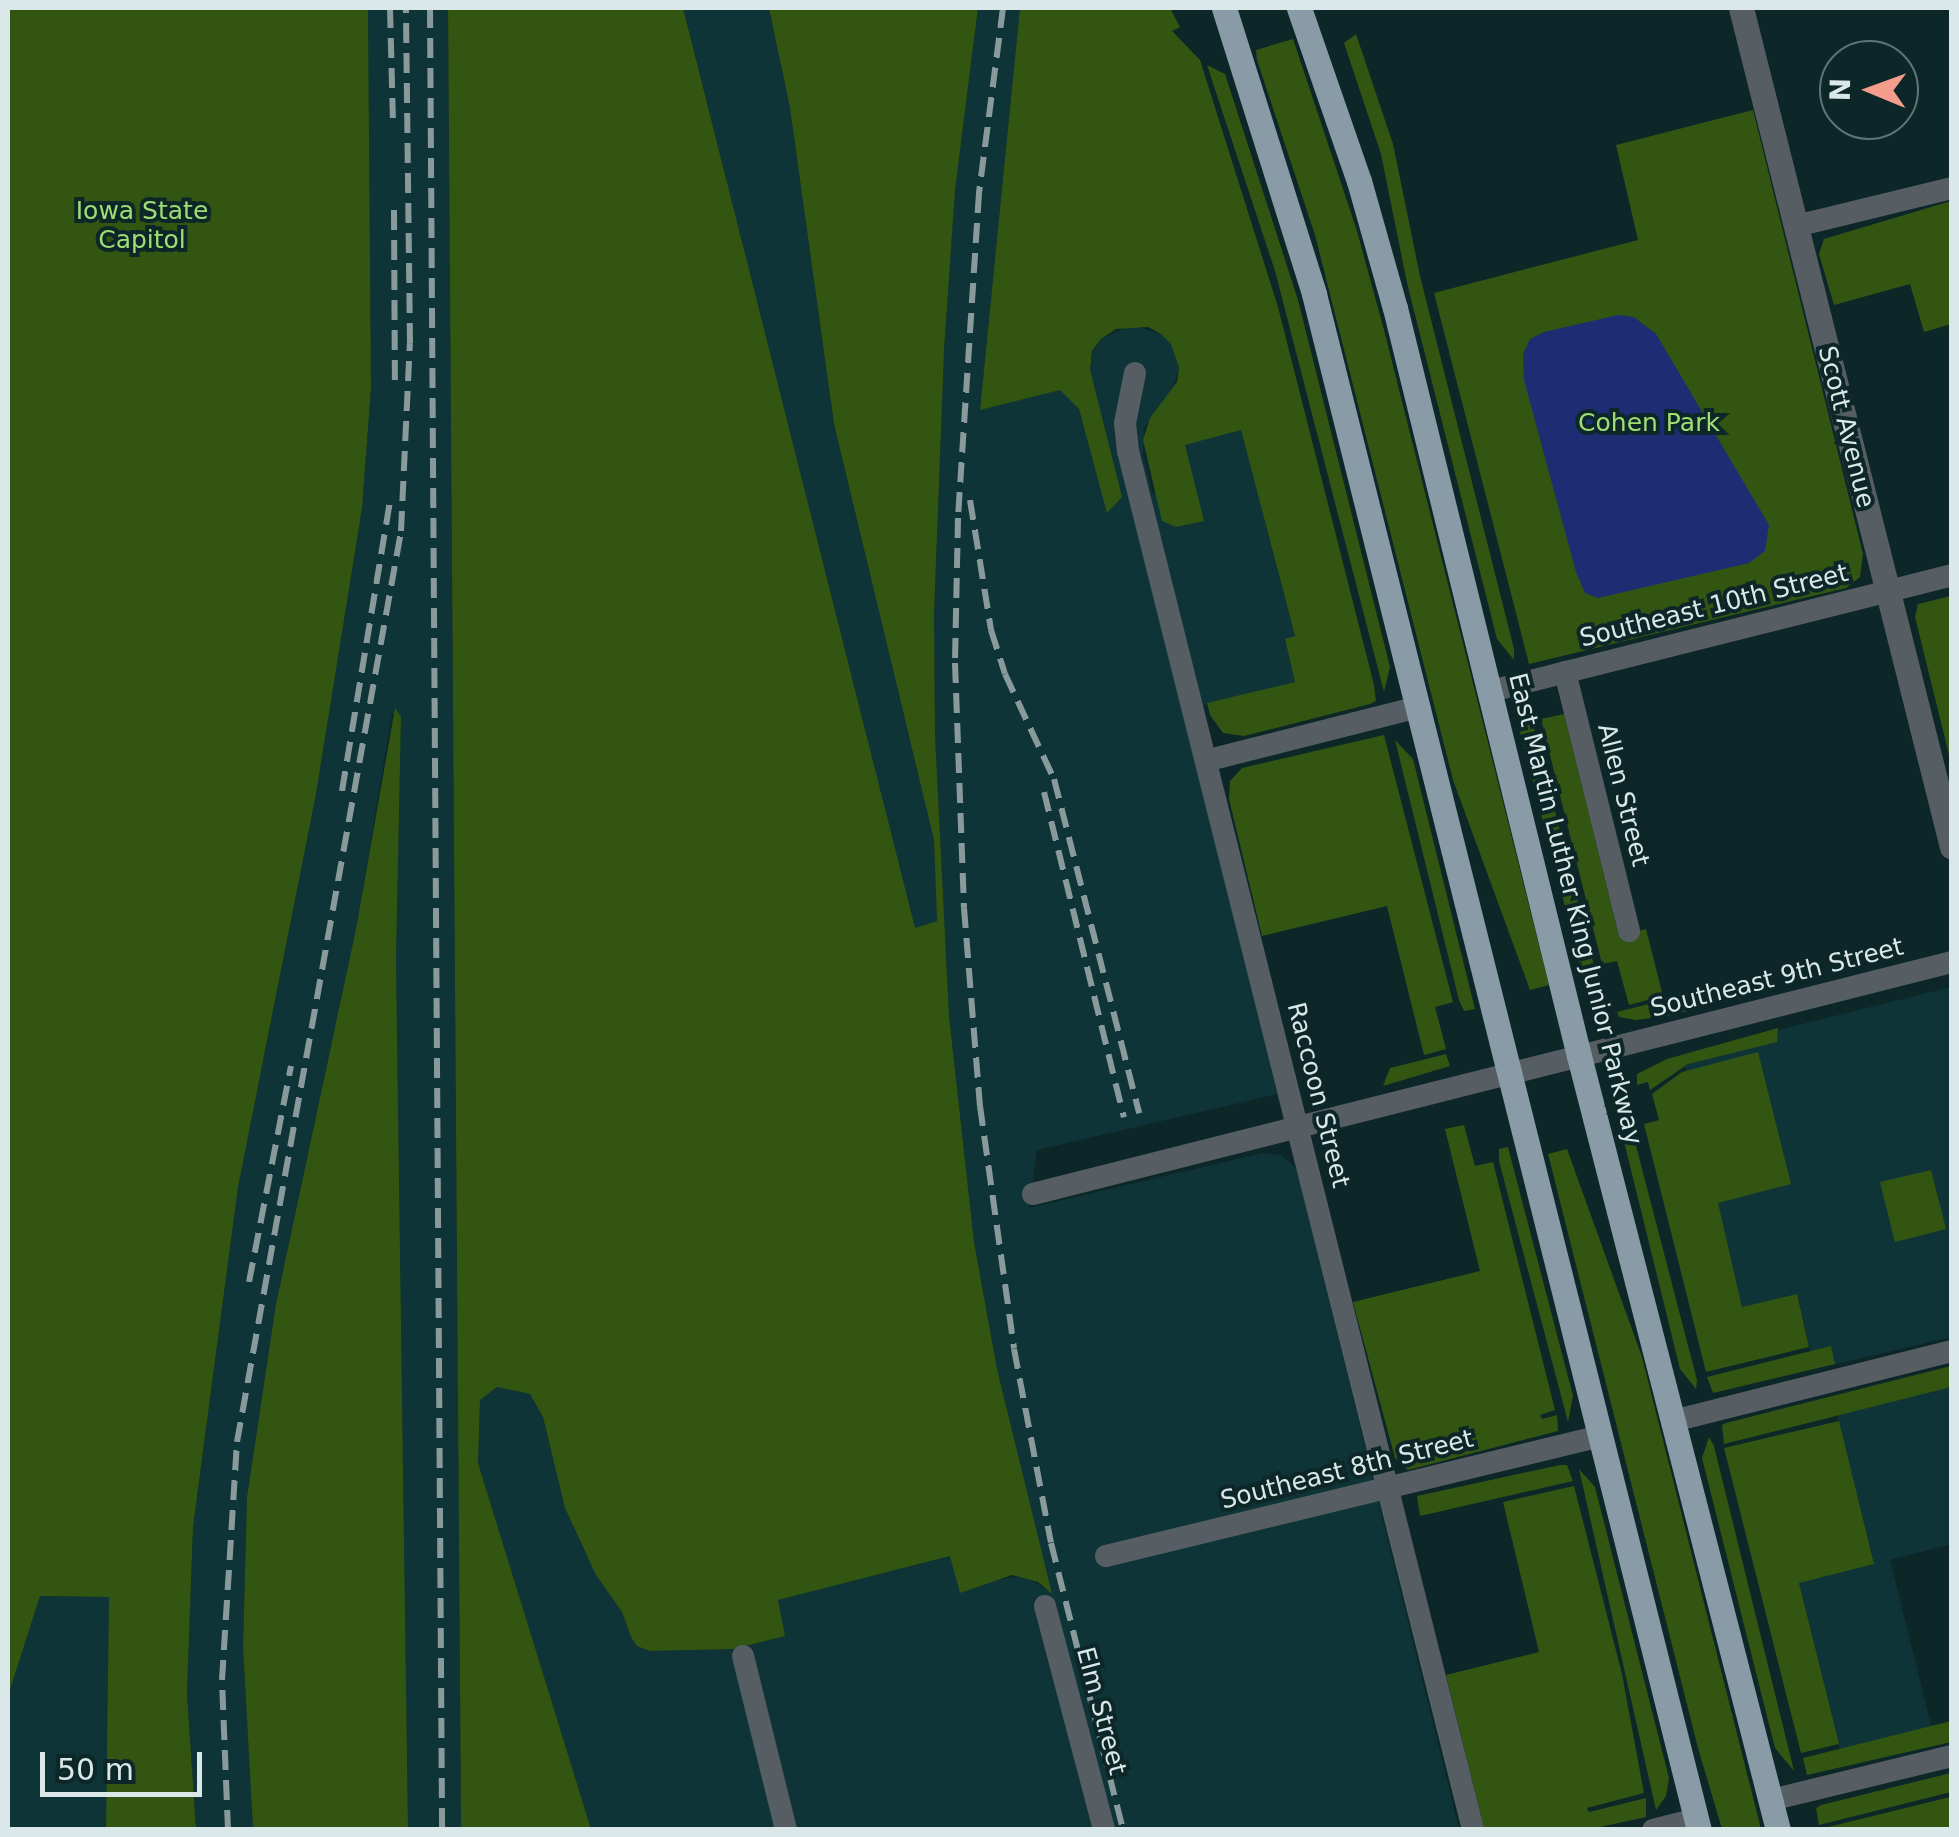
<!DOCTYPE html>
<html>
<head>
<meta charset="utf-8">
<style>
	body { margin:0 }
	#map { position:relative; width:1959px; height:1837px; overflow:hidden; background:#0d2729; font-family:"DejaVu Sans",sans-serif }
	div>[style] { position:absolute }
	.built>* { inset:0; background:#0f3437 }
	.green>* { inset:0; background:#325512 }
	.water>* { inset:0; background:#1d2d74 }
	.minor>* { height:22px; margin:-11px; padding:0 11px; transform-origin:11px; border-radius:11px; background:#565e64 }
	.tertiary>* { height:25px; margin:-12.5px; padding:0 12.5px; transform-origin:12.5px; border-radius:12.5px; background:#565e64 }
	.primary>* { height:25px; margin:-12.5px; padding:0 12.5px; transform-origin:12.5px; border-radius:12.5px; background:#889ba6 }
	.rail>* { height:6px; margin-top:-3px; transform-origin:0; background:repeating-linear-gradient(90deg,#889a9c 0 20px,transparent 0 30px) }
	span { translate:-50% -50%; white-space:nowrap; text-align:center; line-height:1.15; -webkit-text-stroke:8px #0d2729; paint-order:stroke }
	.park-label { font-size:25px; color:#a0de73 }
	.street-label { font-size:25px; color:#dae8e9 }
	.frame { position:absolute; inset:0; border:10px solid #dae8e9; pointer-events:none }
	.north { position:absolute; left:1819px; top:40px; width:100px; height:100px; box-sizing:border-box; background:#0d2729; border:2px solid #5f7476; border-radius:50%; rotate:271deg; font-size:28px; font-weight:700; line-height:40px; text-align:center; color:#dae8e9 }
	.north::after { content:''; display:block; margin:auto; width:35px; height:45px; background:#f49d8c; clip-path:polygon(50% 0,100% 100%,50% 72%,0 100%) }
	.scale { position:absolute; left:40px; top:1752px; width:162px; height:45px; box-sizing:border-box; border:5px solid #dae8e9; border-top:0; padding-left:12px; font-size:30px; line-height:35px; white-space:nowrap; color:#dae8e9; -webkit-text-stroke:8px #0d2729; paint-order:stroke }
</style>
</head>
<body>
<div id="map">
	<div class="built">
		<div style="clip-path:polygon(368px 8px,448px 8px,461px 1829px,408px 1828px,396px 960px,401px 717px,392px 714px,356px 929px,276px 1304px,247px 1497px,243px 1647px,253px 1829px,196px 1830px,187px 1693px,193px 1527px,238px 1187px,316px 794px,362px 507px,371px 388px)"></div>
		<div style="clip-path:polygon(683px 8px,769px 8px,790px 108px,834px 424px,934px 840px,937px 921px,914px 929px)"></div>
		<div style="clip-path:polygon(978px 8px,1020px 8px,980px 410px,1060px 390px,1079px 409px,1108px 512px,1090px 370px,1093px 351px,1101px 339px,1132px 325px,1161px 334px,1171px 344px,1179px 368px,1170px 396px,1144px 428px,1143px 455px,1153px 495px,1185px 445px,1241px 430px,1295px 637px,1285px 640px,1296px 682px,1183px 710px,1277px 1094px,1037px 1150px,1029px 1208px,1263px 1153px,1281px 1155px,1296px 1168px,1459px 1829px,591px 1829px,478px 1463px,480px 1399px,498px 1387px,530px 1394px,543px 1417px,565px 1508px,596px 1575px,622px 1612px,631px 1637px,650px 1651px,734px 1649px,785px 1636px,777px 1600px,951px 1556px,992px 1580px,1025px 1576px,1050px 1592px,997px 1369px,974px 1242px,949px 1016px,935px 734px,934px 615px,944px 351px,955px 190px)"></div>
		<div style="clip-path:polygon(1951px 987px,1951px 1337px,1815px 1369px,1797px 1294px,1742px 1307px,1682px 1054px)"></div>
		<div style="clip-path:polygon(1951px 1366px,1951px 1544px,1890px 1560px,1936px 1745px,1844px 1767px,1799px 1583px,1874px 1563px,1837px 1416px)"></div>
		<div style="clip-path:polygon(40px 1596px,110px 1597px,106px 1829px,8px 1830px,8px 1696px)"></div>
	</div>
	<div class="green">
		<div style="clip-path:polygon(8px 8px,368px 8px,371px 388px,362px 508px,316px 794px,238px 1187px,193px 1527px,187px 1693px,196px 1829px,106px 1829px,109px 1597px,40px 1596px,8px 1696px)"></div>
		<div style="clip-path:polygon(448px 8px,683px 8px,915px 928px,937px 921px,934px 840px,834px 424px,790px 108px,769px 8px,978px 8px,955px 190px,944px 351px,934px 615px,935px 734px,949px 1016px,974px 1242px,997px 1369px,1052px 1594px,1038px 1582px,1012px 1575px,960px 1593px,950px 1556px,778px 1600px,785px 1636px,734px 1649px,650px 1651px,637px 1646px,631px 1637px,622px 1612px,596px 1575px,565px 1508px,543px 1417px,530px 1394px,497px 1387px,480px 1400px,478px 1463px,591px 1829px,461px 1829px)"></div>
		<div style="clip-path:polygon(1020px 8px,1170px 8px,1180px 27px,1172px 31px,1200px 60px,1278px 307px,1374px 685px,1376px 701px,1370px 704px,1244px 736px,1223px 733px,1210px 715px,1207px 703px,1295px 682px,1285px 639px,1295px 636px,1241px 430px,1185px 445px,1204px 521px,1176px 527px,1162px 521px,1143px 440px,1150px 418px,1177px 382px,1179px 368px,1171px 344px,1161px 334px,1148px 327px,1116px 329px,1101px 339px,1092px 351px,1090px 370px,1122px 497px,1107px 513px,1079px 409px,1060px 390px,980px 410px)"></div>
		<div style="clip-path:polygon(1356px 34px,1393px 144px,1420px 276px,1514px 649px,1514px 660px,1497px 639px,1407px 283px,1381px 154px,1344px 43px)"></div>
		<div style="clip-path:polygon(1293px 39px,1357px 231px,1384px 330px,1549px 985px,1530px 990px,1453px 780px,1315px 235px,1257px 60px,1256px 50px)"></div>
		<div style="clip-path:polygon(1207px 65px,1225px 74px,1298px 300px,1390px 667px,1384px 692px,1275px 271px)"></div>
		<div style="clip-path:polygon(1753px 110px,1863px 554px,1860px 577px,1846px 588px,1529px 664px,1434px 293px,1638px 240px,1616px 145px)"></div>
		<div style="clip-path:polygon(1951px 201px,1951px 324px,1924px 332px,1910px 284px,1834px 305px,1819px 254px,1824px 239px)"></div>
		<div style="clip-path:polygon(1951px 596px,1952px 596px,1951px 763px,1915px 617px,1918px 604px)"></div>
		<div style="clip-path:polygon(1525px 707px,1531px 716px,1594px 966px,1594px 978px,1584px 981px,1520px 732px)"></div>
		<div style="clip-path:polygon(395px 708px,401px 717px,396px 960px,408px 1829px,253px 1829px,243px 1647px,247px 1497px,276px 1304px,356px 929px)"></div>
		<div style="clip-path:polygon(1564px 714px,1619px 936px,1646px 929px,1663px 996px,1629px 1005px,1617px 961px,1602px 964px,1541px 719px)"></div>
		<div style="clip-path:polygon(1384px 735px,1453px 1002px,1435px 1007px,1446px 1049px,1424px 1055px,1387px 906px,1262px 936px,1229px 799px,1230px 781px,1242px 768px)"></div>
		<div style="clip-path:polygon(1395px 740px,1413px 759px,1475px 1009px,1464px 1011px,1459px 1000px)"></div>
		<div style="clip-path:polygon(1757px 977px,1758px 994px,1667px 1016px,1636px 1020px,1619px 1017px,1617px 1012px)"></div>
		<div style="clip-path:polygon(1778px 1028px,1777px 1042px,1688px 1064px,1650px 1090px,1648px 1082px,1637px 1085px,1637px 1074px,1667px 1059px)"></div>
		<div style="clip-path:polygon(1758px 1052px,1791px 1184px,1718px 1203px,1742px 1307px,1797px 1294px,1809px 1347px,1706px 1372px,1644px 1124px,1659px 1120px,1652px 1094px,1682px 1072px)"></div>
		<div style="clip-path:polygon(1446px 1054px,1450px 1066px,1383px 1086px,1390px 1068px)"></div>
		<div style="clip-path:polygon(1628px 1115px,1697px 1380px,1696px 1389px,1680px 1369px,1618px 1117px)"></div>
		<div style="clip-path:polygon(1464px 1125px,1475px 1166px,1493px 1162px,1555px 1410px,1540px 1415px,1542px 1419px,1557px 1415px,1558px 1431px,1408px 1470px,1395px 1458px,1353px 1302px,1480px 1271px,1445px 1129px)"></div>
		<div style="clip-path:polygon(1508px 1147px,1573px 1396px,1568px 1422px,1499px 1161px,1499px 1149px)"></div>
		<div style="clip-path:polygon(1567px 1149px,1642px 1357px,1761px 1829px,1722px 1829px,1698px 1748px,1548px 1154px)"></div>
		<div style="clip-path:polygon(1931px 1170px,1946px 1229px,1895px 1242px,1880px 1182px)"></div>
		<div style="clip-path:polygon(1831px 1346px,1835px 1364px,1713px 1393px,1707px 1377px)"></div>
		<div style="clip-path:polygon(1951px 1366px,1951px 1387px,1724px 1444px,1722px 1425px,1726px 1423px)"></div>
		<div style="clip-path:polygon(1839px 1421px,1874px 1564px,1799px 1583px,1839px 1744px,1801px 1753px,1724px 1448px)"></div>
		<div style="clip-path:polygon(1709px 1437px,1714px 1446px,1794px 1771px,1775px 1748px,1702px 1458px)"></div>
		<div style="clip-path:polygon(1560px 1465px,1567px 1465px,1573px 1481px,1420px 1516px,1417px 1496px)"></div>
		<div style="clip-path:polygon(1579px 1469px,1595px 1487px,1669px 1778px,1666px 1796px,1656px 1810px)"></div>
		<div style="clip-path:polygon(1574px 1486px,1622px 1674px,1644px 1793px,1587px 1808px,1589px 1812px,1646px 1798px,1646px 1817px,1591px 1829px,1484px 1829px,1446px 1675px,1539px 1652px,1503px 1502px)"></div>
		<div style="clip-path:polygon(1951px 1721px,1951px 1742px,1807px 1775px,1803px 1758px)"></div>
		<div style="clip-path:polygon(1951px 1773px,1951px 1792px,1819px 1825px,1816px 1808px,1821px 1805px)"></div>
		<div style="clip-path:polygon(1950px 1797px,1951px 1829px,1820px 1829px)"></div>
	</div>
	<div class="water">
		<div style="clip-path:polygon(1618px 315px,1634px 317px,1656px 334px,1769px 525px,1765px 551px,1749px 563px,1598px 598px,1585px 593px,1576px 572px,1524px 380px,1523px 354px,1530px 339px,1544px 332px)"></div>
	</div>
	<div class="minor">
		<div style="left:1796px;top:226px;width:161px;rotate:-13.7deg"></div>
		<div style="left:1135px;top:373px;width:51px;rotate:101.3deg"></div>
		<div style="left:1125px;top:423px;width:28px;rotate:84deg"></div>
		<div style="left:1128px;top:451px;width:1422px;rotate:75.95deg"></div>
		<div style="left:1565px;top:672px;width:267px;rotate:76.1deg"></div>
		<div style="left:1491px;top:691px;width:475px;rotate:-14.1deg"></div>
		<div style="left:1209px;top:760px;width:217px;rotate:-14.2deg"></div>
		<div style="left:1033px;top:1194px;width:948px;rotate:-14.17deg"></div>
		<div style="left:1673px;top:1421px;width:288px;rotate:-14.1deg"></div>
		<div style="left:1106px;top:1556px;width:509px;rotate:-13.63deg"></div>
		<div style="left:1045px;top:1606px;width:232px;rotate:75.2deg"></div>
		<div style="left:743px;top:1656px;width:179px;rotate:76.1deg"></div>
		<div style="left:1771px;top:1800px;width:186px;rotate:-13.7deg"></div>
		<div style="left:1653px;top:1830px;width:44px;rotate:-14.3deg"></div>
	</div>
	<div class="tertiary">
		<div style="left:1741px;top:8px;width:865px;rotate:75.88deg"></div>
	</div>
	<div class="primary">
		<div style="left:1224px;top:8px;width:300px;rotate:72.5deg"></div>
		<div style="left:1314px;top:294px;width:1584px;rotate:75.93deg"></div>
		<div style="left:1299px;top:8px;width:183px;rotate:70.9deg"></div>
		<div style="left:1359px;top:181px;width:132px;rotate:74.2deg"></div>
		<div style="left:1395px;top:308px;width:770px;rotate:76.18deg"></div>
		<div style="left:1579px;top:1056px;width:799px;rotate:75.58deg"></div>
	</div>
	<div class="rail">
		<div style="left:390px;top:8px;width:112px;rotate:88.5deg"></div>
		<div style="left:430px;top:8px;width:1822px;rotate:89.62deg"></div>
		<div style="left:1003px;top:8px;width:187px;rotate:97.4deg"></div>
		<div style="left:979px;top:193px;width:326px;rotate:93.7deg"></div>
		<div style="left:958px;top:518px;width:145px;rotate:91.2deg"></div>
		<div style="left:955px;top:663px;width:245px;rotate:87.9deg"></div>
		<div style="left:964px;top:908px;width:199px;rotate:85.4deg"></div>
		<div style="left:980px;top:1106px;width:245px;rotate:82deg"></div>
		<div style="left:1014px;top:1349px;width:197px;rotate:79.2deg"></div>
		<div style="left:1051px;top:1543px;width:296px;rotate:75.9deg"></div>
		<div style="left:394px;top:210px;width:175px;rotate:89.7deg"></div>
		<div style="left:970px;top:500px;width:132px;rotate:80.8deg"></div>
		<div style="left:991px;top:630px;width:46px;rotate:72.3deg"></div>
		<div style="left:1005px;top:674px;width:116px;rotate:65deg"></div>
		<div style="left:1054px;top:779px;width:345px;rotate:75.7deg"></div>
		<div style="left:342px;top:791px;width:295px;rotate:-80.6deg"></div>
		<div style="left:1044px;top:792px;width:335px;rotate:76.2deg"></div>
		<div style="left:249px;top:1282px;width:220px;rotate:-79deg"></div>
		<div style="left:228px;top:1830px;width:150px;rotate:-92.3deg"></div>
		<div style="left:222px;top:1680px;width:238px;rotate:-86.4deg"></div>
		<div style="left:237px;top:1442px;width:926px;rotate:-79.79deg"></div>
		<div style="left:401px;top:531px;width:188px;rotate:-87.3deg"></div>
		<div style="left:410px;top:343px;width:335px;rotate:-90.7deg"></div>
	</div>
	<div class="park-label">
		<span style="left:142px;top:226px">Iowa State<br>Capitol</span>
		<span style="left:1649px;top:423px">Cohen Park</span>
	</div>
	<div class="street-label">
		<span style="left:1846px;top:427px;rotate:76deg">Scott Avenue</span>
		<span style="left:1714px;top:606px;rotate:-14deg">Southeast 10th Street</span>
		<span style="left:1623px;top:795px;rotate:76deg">Allen Street</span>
		<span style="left:1575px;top:909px;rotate:76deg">East Martin Luther King Junior Parkway</span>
		<span style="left:1777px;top:978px;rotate:-14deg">Southeast 9th Street</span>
		<span style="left:1318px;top:1095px;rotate:76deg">Raccoon Street</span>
		<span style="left:1347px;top:1470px;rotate:-14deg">Southeast 8th Street</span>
		<span style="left:1101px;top:1711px;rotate:75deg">Elm Street</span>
	</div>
	<div class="frame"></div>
	<div class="north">N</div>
	<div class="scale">50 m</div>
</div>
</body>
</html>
